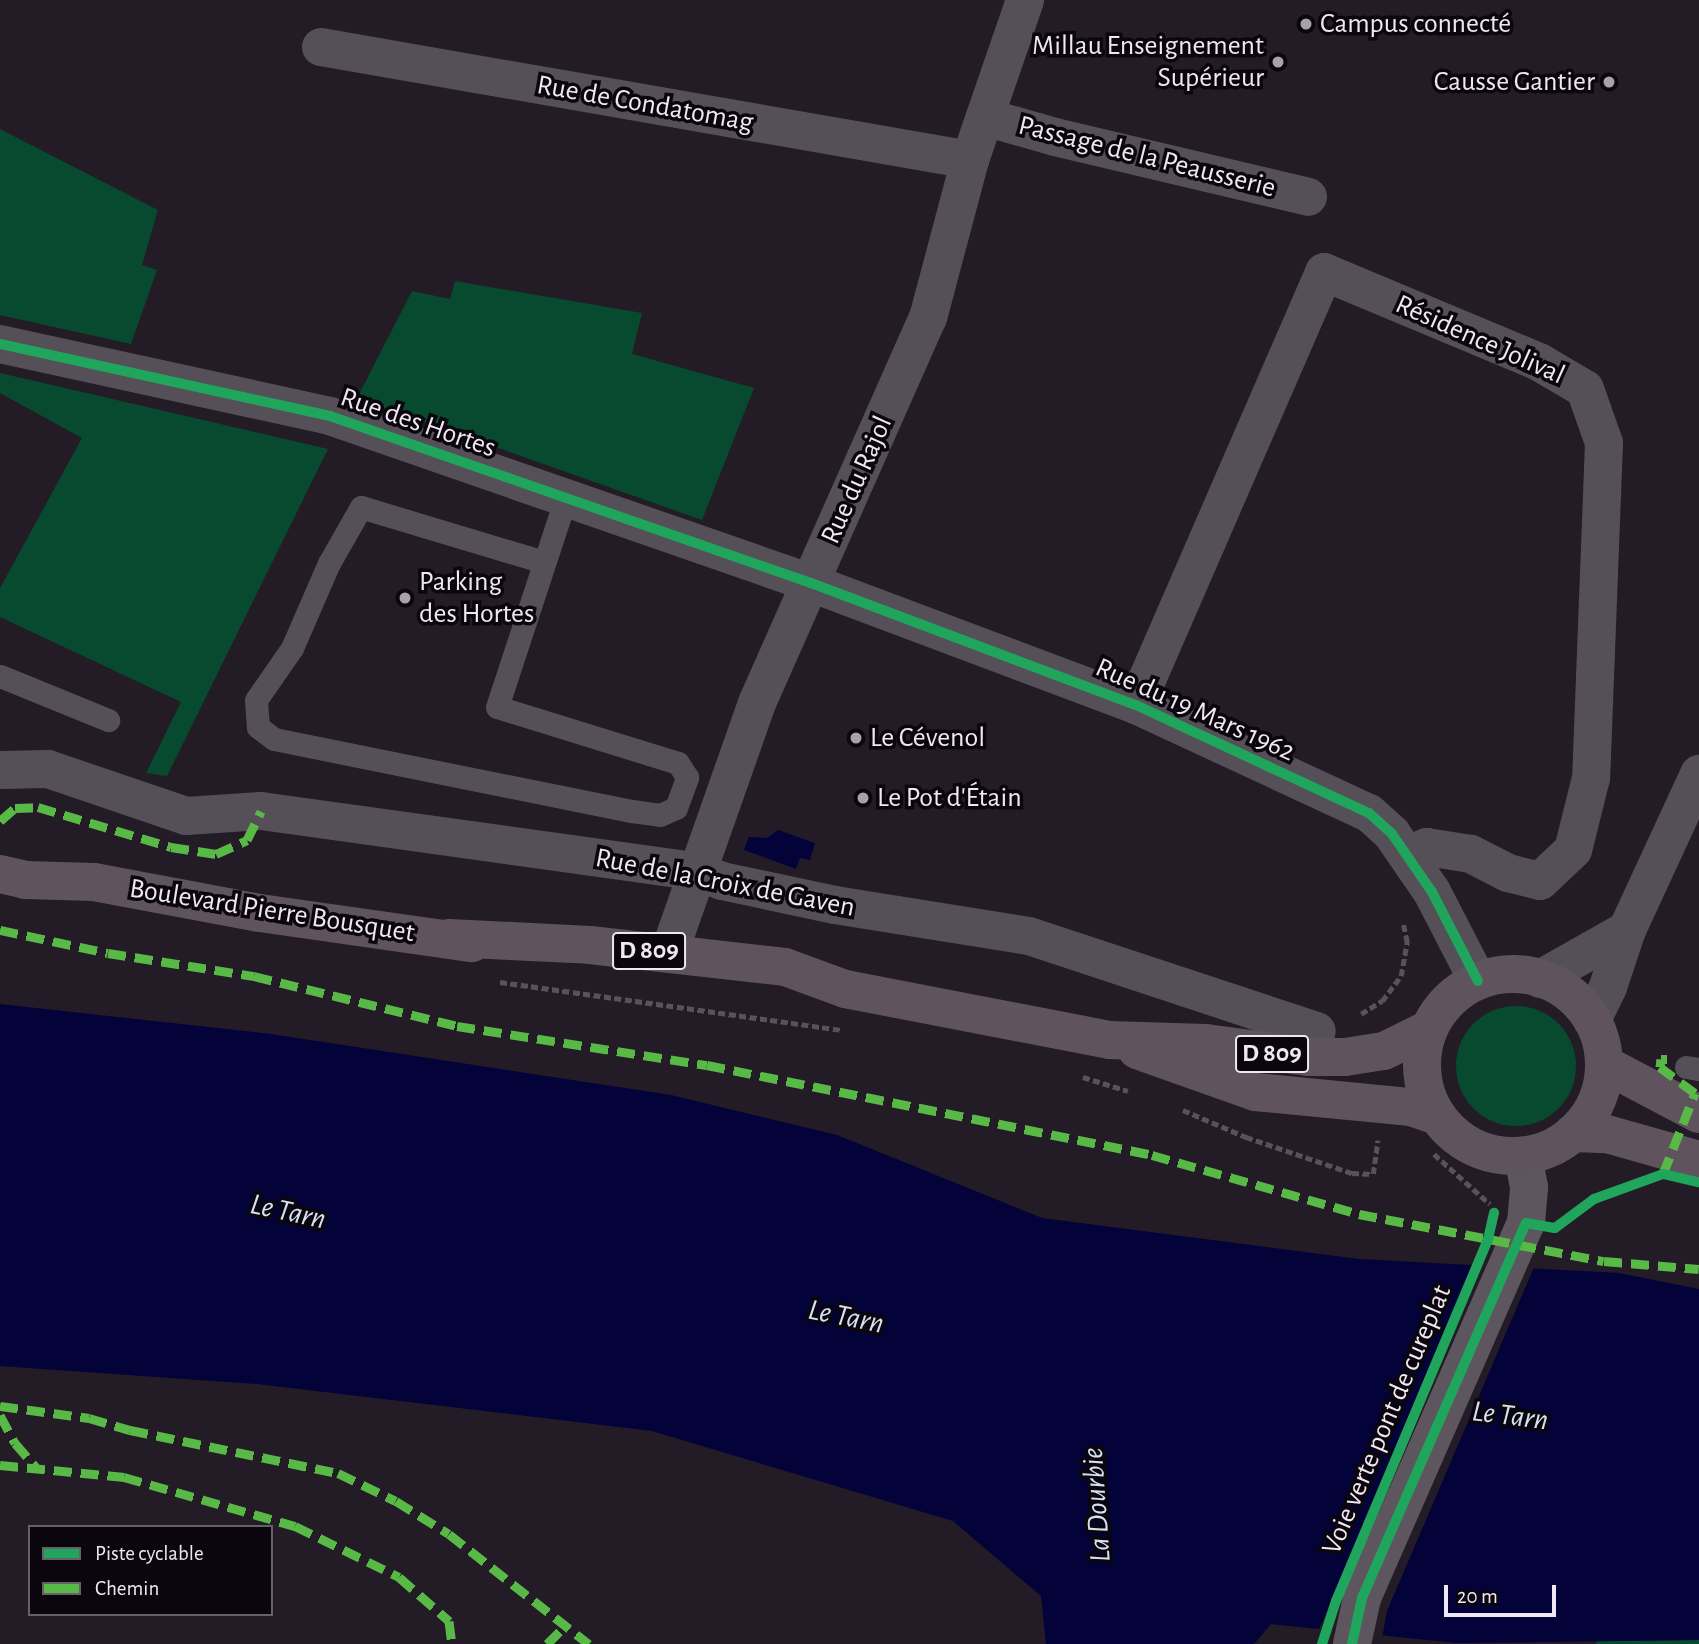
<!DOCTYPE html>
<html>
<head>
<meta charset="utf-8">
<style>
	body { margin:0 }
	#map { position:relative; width:1699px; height:1644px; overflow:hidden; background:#231b26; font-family:"Alegreya Sans",sans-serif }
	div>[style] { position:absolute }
	.green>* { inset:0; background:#074a2f }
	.round { border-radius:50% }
	.water>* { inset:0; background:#030239 }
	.pier>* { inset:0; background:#231b26 }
	.path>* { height:4.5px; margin-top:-2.25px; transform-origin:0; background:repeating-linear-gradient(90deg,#58535a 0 7px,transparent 0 10.5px) }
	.service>* { height:23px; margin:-11.5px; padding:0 11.5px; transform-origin:11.5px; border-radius:11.5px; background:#555058 }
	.minor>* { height:38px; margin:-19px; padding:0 19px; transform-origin:19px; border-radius:19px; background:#555058 }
	.secondary>* { height:38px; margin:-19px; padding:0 19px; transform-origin:19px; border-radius:19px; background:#5e565e }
	.primary>* { height:38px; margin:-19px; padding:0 19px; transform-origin:19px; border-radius:19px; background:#5f545d }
	.primary>.ring { margin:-19px; padding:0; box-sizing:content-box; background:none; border:38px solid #5f545d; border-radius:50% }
	.quiet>* { height:9px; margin-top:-4.5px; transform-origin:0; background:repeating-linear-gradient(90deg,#58b947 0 18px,transparent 0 27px) }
	.cycleway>* { height:10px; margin:-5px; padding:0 5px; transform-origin:5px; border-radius:5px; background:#20a55d }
	.dots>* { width:19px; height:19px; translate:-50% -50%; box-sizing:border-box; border:4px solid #0b060d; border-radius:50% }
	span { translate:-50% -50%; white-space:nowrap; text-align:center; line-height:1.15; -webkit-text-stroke:7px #0b060d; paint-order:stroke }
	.shield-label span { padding:2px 5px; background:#0b060d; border:2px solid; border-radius:5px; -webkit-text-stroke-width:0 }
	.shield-label { font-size:26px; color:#f0e7f4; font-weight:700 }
	.poi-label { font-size:28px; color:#f0e7f4 }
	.left { translate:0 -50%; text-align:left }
	.right { translate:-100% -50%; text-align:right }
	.street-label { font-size:28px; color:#f0e7f4 }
	.water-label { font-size:30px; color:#d6e2f4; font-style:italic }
	.legend { position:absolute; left:28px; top:1525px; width:245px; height:91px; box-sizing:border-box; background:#0b060d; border:2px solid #676069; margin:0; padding:9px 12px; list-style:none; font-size:21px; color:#f0e7f4 }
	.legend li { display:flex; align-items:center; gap:14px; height:35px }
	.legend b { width:35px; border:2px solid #676069 }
	.scale { position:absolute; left:1444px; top:1585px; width:112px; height:32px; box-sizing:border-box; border:4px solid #f0e7f4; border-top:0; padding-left:9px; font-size:21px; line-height:24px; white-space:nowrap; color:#f0e7f4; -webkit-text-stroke:5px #0b060d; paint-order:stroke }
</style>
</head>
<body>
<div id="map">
	<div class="green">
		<div style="clip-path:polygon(0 129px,158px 210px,142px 265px,157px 270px,131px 344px,0 315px)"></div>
		<div style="clip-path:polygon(455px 281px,642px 313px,632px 354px,754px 388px,702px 520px,357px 398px,412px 291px,450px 299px)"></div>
		<div style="clip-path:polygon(0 373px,328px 449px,167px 776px,146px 773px,181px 702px,0 617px,0 588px,82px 438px,0 393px)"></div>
		<div class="round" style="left:1456px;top:1006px;width:120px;height:120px"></div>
		<div style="clip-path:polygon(1699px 1640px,1699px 1644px,1596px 1644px,1597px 1641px)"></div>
	</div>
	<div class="water">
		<div style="clip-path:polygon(778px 830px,815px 843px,810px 860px,800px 858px,796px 869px,744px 850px,749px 837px,767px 838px)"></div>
		<div style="clip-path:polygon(0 1004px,271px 1034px,671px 1095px,837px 1135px,1042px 1218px,1359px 1259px,1619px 1273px,1699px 1289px,1699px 1640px,1456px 1643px,1271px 1624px,1254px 1644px,1046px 1644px,1041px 1596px,953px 1521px,652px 1431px,257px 1384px,0 1366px)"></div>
	</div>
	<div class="pier">
		<div style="clip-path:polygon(1476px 1262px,1535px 1265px,1387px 1611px,1382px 1639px,1318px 1632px)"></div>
	</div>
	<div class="path">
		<div style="left:500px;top:982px;width:344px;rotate:8deg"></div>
		<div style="left:1361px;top:1014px;width:25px;rotate:-32deg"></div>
		<div style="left:1382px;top:1001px;width:31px;rotate:-53deg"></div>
		<div style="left:1401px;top:976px;width:35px;rotate:-80deg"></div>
		<div style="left:1407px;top:942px;width:19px;rotate:-102deg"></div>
		<div style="left:1083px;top:1077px;width:47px;rotate:17.3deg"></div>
		<div style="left:1183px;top:1110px;width:69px;rotate:23.2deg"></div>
		<div style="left:1246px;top:1137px;width:112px;rotate:18.8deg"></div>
		<div style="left:1352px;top:1173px;width:21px;rotate:3deg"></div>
		<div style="left:1373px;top:1174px;width:34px;rotate:-82deg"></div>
		<div style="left:1434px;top:1154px;width:75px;rotate:41.8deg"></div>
	</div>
	<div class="service">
		<div style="left:544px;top:562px;width:191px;rotate:-163.3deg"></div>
		<div style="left:361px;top:507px;width:64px;rotate:119.7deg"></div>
		<div style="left:329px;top:563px;width:93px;rotate:113.5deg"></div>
		<div style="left:292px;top:648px;width:63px;rotate:124.7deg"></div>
		<div style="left:256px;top:700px;width:27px;rotate:86deg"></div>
		<div style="left:258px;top:727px;width:20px;rotate:37deg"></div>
		<div style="left:274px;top:739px;width:365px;rotate:11.4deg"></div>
		<div style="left:632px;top:811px;width:28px;rotate:8deg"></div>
		<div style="left:660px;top:815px;width:17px;rotate:-24deg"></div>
		<div style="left:676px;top:808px;width:33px;rotate:-70deg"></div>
		<div style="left:687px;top:777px;width:17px;rotate:-123deg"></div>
		<div style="left:678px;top:763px;width:189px;rotate:-162.8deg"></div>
		<div style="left:497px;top:707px;width:221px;rotate:-71.8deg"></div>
		<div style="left:0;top:676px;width:117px;rotate:22.2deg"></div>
		<div style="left:1686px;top:1067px;width:13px;rotate:9deg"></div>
	</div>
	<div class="minor">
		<div style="left:321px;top:47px;width:659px;rotate:9.88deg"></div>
		<div style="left:985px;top:117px;width:73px;rotate:15.9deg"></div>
		<div style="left:1055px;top:137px;width:260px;rotate:13.3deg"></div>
		<div style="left:0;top:344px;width:338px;rotate:12.3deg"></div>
		<div style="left:330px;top:416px;width:509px;rotate:19.15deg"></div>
		<div style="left:811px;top:583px;width:347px;rotate:20.6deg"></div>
		<div style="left:1136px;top:705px;width:257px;rotate:24.9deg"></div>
		<div style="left:1369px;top:813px;width:31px;rotate:42deg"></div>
		<div style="left:1392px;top:834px;width:70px;rotate:55.4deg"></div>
		<div style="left:1432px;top:892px;width:100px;rotate:62.7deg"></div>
		<div style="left:1136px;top:705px;width:472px;rotate:-66.5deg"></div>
		<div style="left:1324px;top:272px;width:233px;rotate:22.7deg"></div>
		<div style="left:1539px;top:362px;width:53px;rotate:30.4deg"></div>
		<div style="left:1585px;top:389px;width:57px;rotate:70.6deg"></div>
		<div style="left:1604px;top:443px;width:335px;rotate:92.2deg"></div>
		<div style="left:1591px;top:778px;width:74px;rotate:104deg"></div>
		<div style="left:1573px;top:850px;width:45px;rotate:136.8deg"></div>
		<div style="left:1540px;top:881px;width:33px;rotate:-166deg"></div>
		<div style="left:1508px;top:873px;width:42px;rotate:-152.8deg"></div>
		<div style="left:1471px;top:854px;width:45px;rotate:-171deg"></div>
		<div style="left:1427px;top:847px;width:21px;rotate:157deg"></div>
		<div style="left:0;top:770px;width:48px;rotate:-1.2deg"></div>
		<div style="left:48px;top:769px;width:146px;rotate:18.8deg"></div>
		<div style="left:186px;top:816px;width:75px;rotate:-3.8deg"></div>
		<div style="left:261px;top:811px;width:439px;rotate:7.9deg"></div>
		<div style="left:696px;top:871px;width:28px;rotate:21deg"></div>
		<div style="left:722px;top:881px;width:116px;rotate:12deg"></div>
		<div style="left:835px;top:905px;width:196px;rotate:9.1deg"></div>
		<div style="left:1029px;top:936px;width:303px;rotate:18.3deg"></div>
		<div style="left:669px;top:953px;width:265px;rotate:-70.6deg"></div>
		<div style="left:757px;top:703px;width:421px;rotate:-66.1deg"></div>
		<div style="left:928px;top:318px;width:163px;rotate:-75.1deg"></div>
		<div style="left:970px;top:160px;width:169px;rotate:-71deg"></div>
		<div style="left:1540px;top:979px;width:100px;rotate:-29.4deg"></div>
		<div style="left:1592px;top:1020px;width:37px;rotate:-64deg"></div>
		<div style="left:1608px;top:987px;width:60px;rotate:-71.6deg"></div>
		<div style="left:1627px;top:930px;width:172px;rotate:-65.2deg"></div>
	</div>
	<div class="secondary">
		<div style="left:1352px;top:1644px;width:47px;rotate:-77.7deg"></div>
		<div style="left:1362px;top:1598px;width:409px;rotate:-66.4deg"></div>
		<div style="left:1526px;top:1223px;width:36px;rotate:-85deg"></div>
		<div style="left:1529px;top:1187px;width:32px;rotate:-101deg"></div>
	</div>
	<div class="primary">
		<div style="left:0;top:874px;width:26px;rotate:13deg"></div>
		<div style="left:25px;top:880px;width:69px;rotate:1.7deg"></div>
		<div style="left:94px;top:882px;width:169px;rotate:10.6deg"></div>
		<div style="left:260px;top:913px;width:214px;rotate:8.1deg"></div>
		<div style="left:449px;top:938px;width:141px;rotate:2.8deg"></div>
		<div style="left:590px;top:945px;width:196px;rotate:6.4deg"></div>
		<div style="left:785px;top:967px;width:64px;rotate:20.1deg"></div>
		<div style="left:845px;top:989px;width:270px;rotate:10.9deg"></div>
		<div style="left:1110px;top:1040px;width:96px;rotate:1.8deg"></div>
		<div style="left:1206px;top:1043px;width:103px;rotate:7.8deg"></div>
		<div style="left:1308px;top:1057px;width:37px"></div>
		<div style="left:1345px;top:1057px;width:39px;rotate:-9deg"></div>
		<div style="left:1384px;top:1051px;width:50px;rotate:-26.1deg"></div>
		<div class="ring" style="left:1422px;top:974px;width:144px;height:144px"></div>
		<div style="left:1137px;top:1050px;width:125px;rotate:19.6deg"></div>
		<div style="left:1255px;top:1092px;width:157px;rotate:5.5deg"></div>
		<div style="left:1411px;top:1107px;width:28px;rotate:19deg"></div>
		<div style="left:1604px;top:1064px;width:107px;rotate:27.8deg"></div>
		<div style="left:1573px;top:1133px;width:34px;rotate:2deg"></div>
		<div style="left:1607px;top:1134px;width:96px;rotate:15.8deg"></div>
	</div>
	<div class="quiet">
		<div style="left:0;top:821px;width:20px;rotate:-41deg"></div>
		<div style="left:15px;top:808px;width:23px;rotate:-2deg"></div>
		<div style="left:38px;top:807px;width:139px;rotate:16.7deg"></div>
		<div style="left:171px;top:847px;width:46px;rotate:8.8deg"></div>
		<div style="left:216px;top:854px;width:34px;rotate:-24deg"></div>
		<div style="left:247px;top:840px;width:32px;rotate:-64deg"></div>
		<div style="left:0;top:930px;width:110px;rotate:12deg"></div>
		<div style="left:108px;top:953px;width:148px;rotate:9deg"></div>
		<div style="left:254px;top:976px;width:209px;rotate:13.8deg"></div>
		<div style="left:457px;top:1026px;width:253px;rotate:8.9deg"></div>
		<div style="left:707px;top:1065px;width:454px;rotate:11.4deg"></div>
		<div style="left:1152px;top:1155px;width:215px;rotate:15.9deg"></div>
		<div style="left:1359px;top:1214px;width:249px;rotate:10.9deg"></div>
		<div style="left:1604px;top:1261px;width:95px;rotate:4.8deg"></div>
		<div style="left:1663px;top:1174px;width:87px;rotate:-68.4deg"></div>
		<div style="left:1695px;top:1093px;width:44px;rotate:-143.4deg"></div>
		<div style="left:1660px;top:1067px;width:8px;rotate:-83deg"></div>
		<div style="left:1661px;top:1059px;width:6px"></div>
		<div style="left:0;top:1406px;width:90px;rotate:7.7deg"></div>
		<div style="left:89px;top:1418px;width:43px;rotate:16.3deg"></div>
		<div style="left:130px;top:1430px;width:212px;rotate:11.7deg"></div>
		<div style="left:338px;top:1473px;width:64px;rotate:25.8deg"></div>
		<div style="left:396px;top:1501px;width:62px;rotate:31.9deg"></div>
		<div style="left:449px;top:1534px;width:178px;rotate:38.2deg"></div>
		<div style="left:0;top:1415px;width:32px;rotate:62deg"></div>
		<div style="left:15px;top:1443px;width:32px;rotate:49deg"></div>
		<div style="left:0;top:1465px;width:125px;rotate:5.5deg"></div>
		<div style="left:124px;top:1477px;width:178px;rotate:16deg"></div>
		<div style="left:295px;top:1526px;width:116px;rotate:26.1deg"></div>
		<div style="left:399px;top:1577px;width:67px;rotate:41.3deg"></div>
		<div style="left:449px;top:1621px;width:23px;rotate:83deg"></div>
		<div style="left:547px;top:1644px;width:25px;rotate:-45deg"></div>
	</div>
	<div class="cycleway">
		<div style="left:0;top:344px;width:338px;rotate:12.3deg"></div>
		<div style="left:330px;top:416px;width:509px;rotate:19.15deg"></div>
		<div style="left:811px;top:583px;width:347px;rotate:20.6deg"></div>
		<div style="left:1136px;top:705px;width:257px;rotate:24.9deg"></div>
		<div style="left:1369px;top:813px;width:31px;rotate:42deg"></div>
		<div style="left:1392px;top:834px;width:70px;rotate:55.4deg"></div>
		<div style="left:1432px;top:892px;width:100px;rotate:62.7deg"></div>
		<div style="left:1322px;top:1644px;width:45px;rotate:-72deg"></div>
		<div style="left:1336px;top:1601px;width:393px;rotate:-67.2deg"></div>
		<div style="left:1488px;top:1239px;width:27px;rotate:-77deg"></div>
		<div style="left:1352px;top:1644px;width:47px;rotate:-77.7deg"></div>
		<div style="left:1362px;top:1598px;width:409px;rotate:-66.4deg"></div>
		<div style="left:1526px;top:1223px;width:29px;rotate:10deg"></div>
		<div style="left:1555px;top:1228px;width:49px;rotate:-36.6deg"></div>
		<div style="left:1594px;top:1199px;width:73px;rotate:-19.9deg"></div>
		<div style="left:1663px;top:1174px;width:37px;rotate:13deg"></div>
	</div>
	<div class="dots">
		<div style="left:1306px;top:24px;background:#a8a0ac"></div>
		<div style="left:1278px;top:62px;background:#a8a0ac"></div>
		<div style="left:1609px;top:82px;background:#a8a0ac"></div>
		<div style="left:405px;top:598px;background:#a8a0ac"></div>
		<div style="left:856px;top:738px;background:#a8a0ac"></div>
		<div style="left:863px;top:798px;background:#a8a0ac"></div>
	</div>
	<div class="shield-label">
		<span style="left:649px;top:951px">D 809</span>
		<span style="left:1272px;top:1054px">D 809</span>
	</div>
	<div class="poi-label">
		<span class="left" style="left:1320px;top:24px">Campus connecté</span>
		<span class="right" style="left:1264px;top:62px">Millau Enseignement<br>Supérieur</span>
		<span class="right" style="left:1595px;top:82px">Causse Gantier</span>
		<span class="left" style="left:419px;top:598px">Parking<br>des Hortes</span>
		<span class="left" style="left:870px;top:738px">Le Cévenol</span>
		<span class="left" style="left:877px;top:798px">Le Pot d'Étain</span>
	</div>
	<div class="street-label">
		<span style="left:645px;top:104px;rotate:10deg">Rue de Condatomag</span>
		<span style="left:1147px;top:157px;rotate:14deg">Passage de la Peausserie</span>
		<span style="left:1480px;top:340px;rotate:24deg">Résidence Jolival</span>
		<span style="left:418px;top:423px;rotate:19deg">Rue des Hortes</span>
		<span style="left:857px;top:480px;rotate:-66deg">Rue du Rajol</span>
		<span style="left:1195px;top:710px;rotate:24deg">Rue du 19 Mars 1962</span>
		<span style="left:725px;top:883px;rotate:11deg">Rue de la Croix de Gaven</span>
		<span style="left:272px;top:911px;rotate:9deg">Boulevard Pierre Bousquet</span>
		<span style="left:1387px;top:1420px;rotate:-67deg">Voie verte pont de cureplat</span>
	</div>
	<div class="water-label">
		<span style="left:288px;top:1212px;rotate:12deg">Le Tarn</span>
		<span style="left:846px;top:1317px;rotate:11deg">Le Tarn</span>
		<span style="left:1510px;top:1416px;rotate:7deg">Le Tarn</span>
		<span style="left:1097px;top:1505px;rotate:-94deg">La Dourbie</span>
	</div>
	<ul class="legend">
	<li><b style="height:9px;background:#20a55d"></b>Piste cyclable</li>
	<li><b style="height:9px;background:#58b947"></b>Chemin</li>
	</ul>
	<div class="scale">20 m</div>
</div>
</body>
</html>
